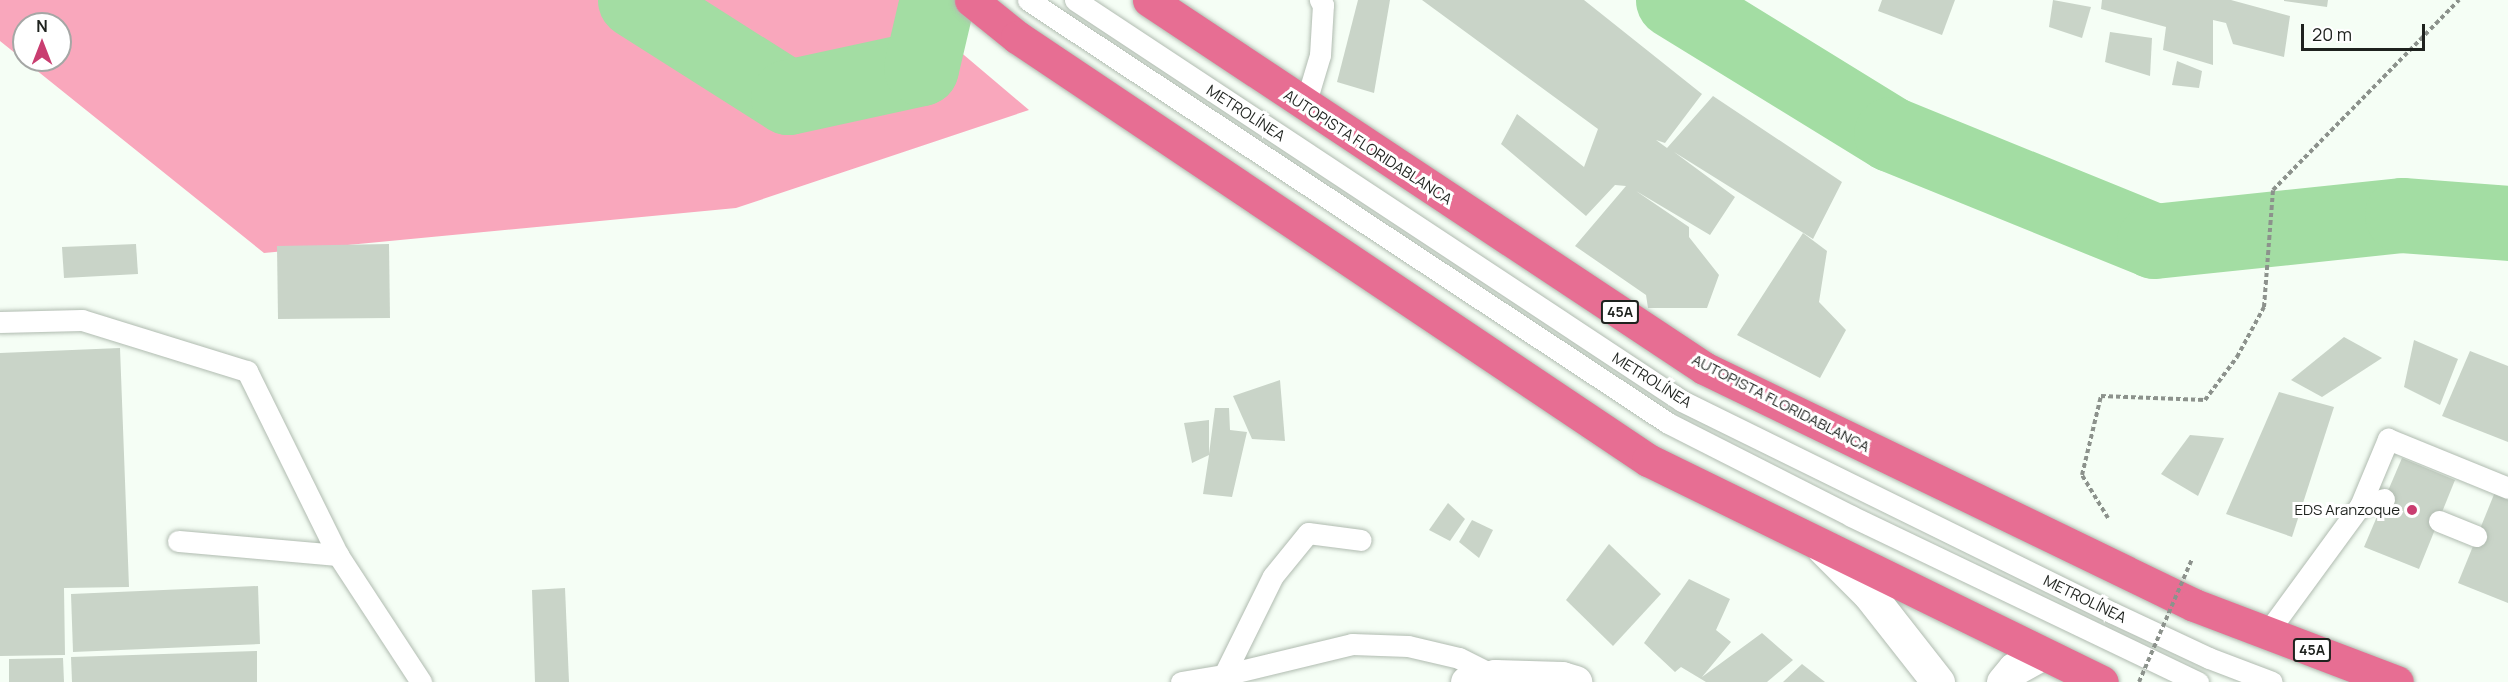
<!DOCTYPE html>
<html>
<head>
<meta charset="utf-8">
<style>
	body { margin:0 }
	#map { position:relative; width:2508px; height:682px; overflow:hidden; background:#f5fef5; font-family:Manrope,sans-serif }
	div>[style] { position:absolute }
	.forest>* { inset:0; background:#f9a7bc }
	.river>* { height:75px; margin:-37.5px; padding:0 37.5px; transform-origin:37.5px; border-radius:37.5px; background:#a3dda3 }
	.building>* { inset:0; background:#c9d4c8 }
	.path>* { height:4px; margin-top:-2px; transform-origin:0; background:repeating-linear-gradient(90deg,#8c928c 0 4.5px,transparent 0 7.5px) }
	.roads { filter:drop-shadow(0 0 2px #b0bbb0) drop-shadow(0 0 2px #b0bbb0) }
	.lane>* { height:21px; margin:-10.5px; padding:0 10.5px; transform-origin:10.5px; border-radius:10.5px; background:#fff }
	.secondary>* { height:33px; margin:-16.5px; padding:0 16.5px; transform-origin:16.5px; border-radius:16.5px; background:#fff }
	.highway>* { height:33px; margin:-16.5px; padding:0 16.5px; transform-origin:16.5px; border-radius:16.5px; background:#e76e93 }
	.path-bridge>* { height:4px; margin-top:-2px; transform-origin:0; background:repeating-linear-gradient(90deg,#8c928c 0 4.5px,transparent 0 7.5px) }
	.dots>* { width:16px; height:16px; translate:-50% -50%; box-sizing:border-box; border:3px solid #fff; border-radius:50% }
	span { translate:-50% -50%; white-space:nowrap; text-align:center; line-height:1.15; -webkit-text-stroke:6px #fff; paint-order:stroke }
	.shield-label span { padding:2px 4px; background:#fff; border:2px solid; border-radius:4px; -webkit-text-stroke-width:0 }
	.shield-label { font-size:14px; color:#1e221e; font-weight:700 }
	.street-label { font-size:15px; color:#1e221e }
	.poi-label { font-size:15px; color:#1e221e }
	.right { translate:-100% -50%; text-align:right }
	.north { position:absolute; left:12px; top:12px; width:60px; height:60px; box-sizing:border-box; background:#fff; border:2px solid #a5a7a5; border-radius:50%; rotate:0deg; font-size:16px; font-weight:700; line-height:24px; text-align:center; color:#1e221e }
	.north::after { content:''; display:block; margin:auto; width:21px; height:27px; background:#c93d70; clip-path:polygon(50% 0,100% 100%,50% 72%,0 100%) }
	.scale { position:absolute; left:2301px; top:24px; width:124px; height:27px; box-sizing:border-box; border:3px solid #1e221e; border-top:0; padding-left:8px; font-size:18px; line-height:21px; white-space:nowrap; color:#1e221e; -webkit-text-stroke:4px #fff; paint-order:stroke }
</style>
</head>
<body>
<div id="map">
	<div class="forest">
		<div style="clip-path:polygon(evenodd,0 0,899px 0,1029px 110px,736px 208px,264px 253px,0 41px,0 0,24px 24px,60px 24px,60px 60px,24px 60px,24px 24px)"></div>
	</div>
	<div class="river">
		<div style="left:635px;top:0;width:181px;rotate:32.4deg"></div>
		<div style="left:788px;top:97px;width:136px;rotate:-12.3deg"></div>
		<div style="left:921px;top:68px;width:70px;rotate:-76.8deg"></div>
		<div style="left:1673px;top:0;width:256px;rotate:31.6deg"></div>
		<div style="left:1891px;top:134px;width:284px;rotate:22.1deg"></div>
		<div style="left:2154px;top:241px;width:249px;rotate:-6deg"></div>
		<div style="left:2402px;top:215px;width:106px;rotate:4.3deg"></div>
	</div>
	<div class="building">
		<div style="clip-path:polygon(1358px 0,1390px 0,1374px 93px,1337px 82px)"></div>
		<div style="clip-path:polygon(1422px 0,1584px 0,1702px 94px,1665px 143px,1656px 140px,1667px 148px,1713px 96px,1842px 182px,1813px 239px,1674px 152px,1735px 197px,1710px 235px,1636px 191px,1689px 227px,1689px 237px,1719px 275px,1707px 308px,1648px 308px,1646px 295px,1575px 246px,1626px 186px,1615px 185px,1586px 216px,1501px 144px,1517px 114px,1584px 167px,1598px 129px)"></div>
		<div style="clip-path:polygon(1882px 0,1955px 0,1942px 35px,1878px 11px)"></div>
		<div style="clip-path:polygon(2053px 0,2091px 7px,2082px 38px,2049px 27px)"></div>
		<div style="clip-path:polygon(2102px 0,2231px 0,2290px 16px,2284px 57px,2233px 44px,2226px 23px,2213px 20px,2213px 65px,2163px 50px,2166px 27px,2101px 9px)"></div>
		<div style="clip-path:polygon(2284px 0,2328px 0,2327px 7px,2284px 1px)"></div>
		<div style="clip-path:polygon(2110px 32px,2152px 38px,2150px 76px,2105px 62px)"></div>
		<div style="clip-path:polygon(2177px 61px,2202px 71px,2199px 88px,2172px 85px)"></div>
		<div style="clip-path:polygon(1803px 233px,1827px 251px,1819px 302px,1846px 330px,1820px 378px,1737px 335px)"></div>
		<div style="clip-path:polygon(136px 244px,138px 274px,64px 278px,62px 247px)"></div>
		<div style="clip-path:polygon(389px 244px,390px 318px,278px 319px,277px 246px)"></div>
		<div style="clip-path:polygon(2344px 337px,2382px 358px,2322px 397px,2291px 380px)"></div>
		<div style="clip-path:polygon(2414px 340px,2458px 359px,2440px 405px,2404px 387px)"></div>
		<div style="clip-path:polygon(120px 348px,129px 587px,64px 588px,65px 655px,0 656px,0 353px)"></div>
		<div style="clip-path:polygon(2470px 351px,2508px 366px,2508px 442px,2442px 416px)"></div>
		<div style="clip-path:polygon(1280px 380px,1285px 441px,1252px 439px,1233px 396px)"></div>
		<div style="clip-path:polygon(2279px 392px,2334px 407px,2292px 537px,2226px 514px)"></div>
		<div style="clip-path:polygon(1215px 408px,1229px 408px,1230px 430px,1247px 432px,1232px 497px,1203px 494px,1209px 455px,1192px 463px,1184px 423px,1209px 420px,1209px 454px)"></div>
		<div style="clip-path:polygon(2190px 435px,2224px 438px,2198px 496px,2161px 474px)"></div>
		<div style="clip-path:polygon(2402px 458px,2455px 480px,2419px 569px,2364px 547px)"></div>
		<div style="clip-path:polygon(2495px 492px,2508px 497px,2508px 603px,2458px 583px)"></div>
		<div style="clip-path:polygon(1448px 503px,1465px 519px,1450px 541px,1429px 530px)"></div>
		<div style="clip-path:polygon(1472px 520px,1493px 530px,1479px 558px,1459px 542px)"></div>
		<div style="clip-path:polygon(1609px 544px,1661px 594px,1613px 646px,1566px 600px)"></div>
		<div style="clip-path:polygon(1689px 579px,1730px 599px,1716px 630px,1731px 642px,1702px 677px,1762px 633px,1793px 660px,1767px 682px,1706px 682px,1681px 667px,1675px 672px,1644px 643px)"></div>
		<div style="clip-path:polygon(258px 586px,260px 644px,73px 652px,71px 594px)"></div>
		<div style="clip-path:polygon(565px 588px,569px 682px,535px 682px,532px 590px)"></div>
		<div style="clip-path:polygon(257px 651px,257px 682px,72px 682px,71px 657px)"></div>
		<div style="clip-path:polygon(63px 658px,64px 682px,9px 682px,9px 659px)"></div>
		<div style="clip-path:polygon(1802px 664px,1825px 682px,1783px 682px)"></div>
	</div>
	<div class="path">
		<div style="left:2108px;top:518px;width:50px;rotate:-121.2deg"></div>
		<div style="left:2082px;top:475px;width:81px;rotate:-76.5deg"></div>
		<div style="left:2101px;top:396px;width:104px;rotate:2.2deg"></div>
		<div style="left:2205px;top:400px;width:54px;rotate:-53.3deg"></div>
		<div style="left:2237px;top:357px;width:57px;rotate:-61.6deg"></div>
		<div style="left:2264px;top:307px;width:117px;rotate:-85.6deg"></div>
		<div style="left:2273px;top:190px;width:266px;rotate:-45.6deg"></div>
	</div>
	<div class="roads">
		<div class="lane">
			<div style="left:1028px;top:0;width:767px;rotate:33.46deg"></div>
			<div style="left:1668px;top:423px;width:205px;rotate:26.9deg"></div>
			<div style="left:1851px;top:516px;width:385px;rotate:25.6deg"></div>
			<div style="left:1075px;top:0;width:727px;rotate:33.45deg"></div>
			<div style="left:1682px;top:401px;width:480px;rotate:26.2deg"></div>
			<div style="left:2113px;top:613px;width:106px;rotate:25.1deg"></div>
			<div style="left:2209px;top:658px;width:67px;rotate:20.9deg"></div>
			<div style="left:1305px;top:105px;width:52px;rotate:-73.3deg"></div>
			<div style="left:1320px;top:55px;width:50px;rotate:-86.6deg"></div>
			<div style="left:1323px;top:5px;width:6px;rotate:-121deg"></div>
			<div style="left:0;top:322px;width:82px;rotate:-1.4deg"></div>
			<div style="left:82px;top:320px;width:173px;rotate:17.2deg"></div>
			<div style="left:247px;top:371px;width:205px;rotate:63.7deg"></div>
			<div style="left:338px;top:555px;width:152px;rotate:56.8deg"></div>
			<div style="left:2360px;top:506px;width:25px;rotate:-16deg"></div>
			<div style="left:2439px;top:521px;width:40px;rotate:22deg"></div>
			<div style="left:178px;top:541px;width:161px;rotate:5deg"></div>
			<div style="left:2267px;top:633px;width:157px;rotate:-53.8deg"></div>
			<div style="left:2360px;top:506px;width:73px;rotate:-67.3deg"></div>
			<div style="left:2388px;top:439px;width:130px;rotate:22.2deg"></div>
			<div style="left:1224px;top:675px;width:110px;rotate:-63.7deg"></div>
			<div style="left:1273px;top:576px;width:55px;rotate:-50.9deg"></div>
			<div style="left:1308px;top:533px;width:53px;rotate:7.5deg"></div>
			<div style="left:1181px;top:682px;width:44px;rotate:-9.2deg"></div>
			<div style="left:1224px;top:675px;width:132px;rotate:-13.6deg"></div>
			<div style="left:1352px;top:644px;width:56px;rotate:2deg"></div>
			<div style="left:1408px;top:646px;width:52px;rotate:13.2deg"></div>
			<div style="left:1459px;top:658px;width:40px;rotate:26.6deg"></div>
		</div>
		<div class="secondary">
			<div style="left:1823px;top:548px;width:65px;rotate:45deg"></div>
			<div style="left:1869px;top:594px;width:112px;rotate:51.9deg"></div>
			<div style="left:1467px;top:682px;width:29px;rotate:-12deg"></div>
			<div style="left:1495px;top:676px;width:67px;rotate:1.7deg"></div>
			<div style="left:1562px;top:678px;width:14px;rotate:17deg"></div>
			<div style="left:2003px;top:682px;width:17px;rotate:-50deg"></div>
			<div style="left:2014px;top:669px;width:31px;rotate:-29deg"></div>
		</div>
		<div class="highway">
			<div style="left:971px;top:0;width:59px;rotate:38.8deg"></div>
			<div style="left:1017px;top:37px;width:760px;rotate:33.84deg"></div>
			<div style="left:1648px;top:460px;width:505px;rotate:26.06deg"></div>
			<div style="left:1149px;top:0;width:666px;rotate:33.55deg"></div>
			<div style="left:1704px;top:368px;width:544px;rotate:25.81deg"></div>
			<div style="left:2194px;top:605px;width:217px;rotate:20.8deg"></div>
		</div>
	</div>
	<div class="path-bridge">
		<div style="left:2139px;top:682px;width:134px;rotate:-66.7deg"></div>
	</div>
	<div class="dots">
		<div style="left:2412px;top:510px;background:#c93d70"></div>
	</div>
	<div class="shield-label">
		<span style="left:1620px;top:312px">45A</span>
		<span style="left:2312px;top:650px">45A</span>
	</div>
	<div class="street-label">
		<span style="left:1246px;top:113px;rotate:33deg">METROLÍNEA</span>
		<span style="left:1368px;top:147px;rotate:33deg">AUTOPISTA FLORIDABLANCA</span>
		<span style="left:1652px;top:380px;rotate:32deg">METROLÍNEA</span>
		<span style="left:1781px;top:403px;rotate:27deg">AUTOPISTA FLORIDABLANCA</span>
		<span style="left:2085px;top:599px;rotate:26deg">METROLÍNEA</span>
	</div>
	<div class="poi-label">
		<span class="right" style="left:2400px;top:510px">EDS Aranzoque</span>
	</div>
	<div class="north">N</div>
	<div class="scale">20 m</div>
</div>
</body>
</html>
